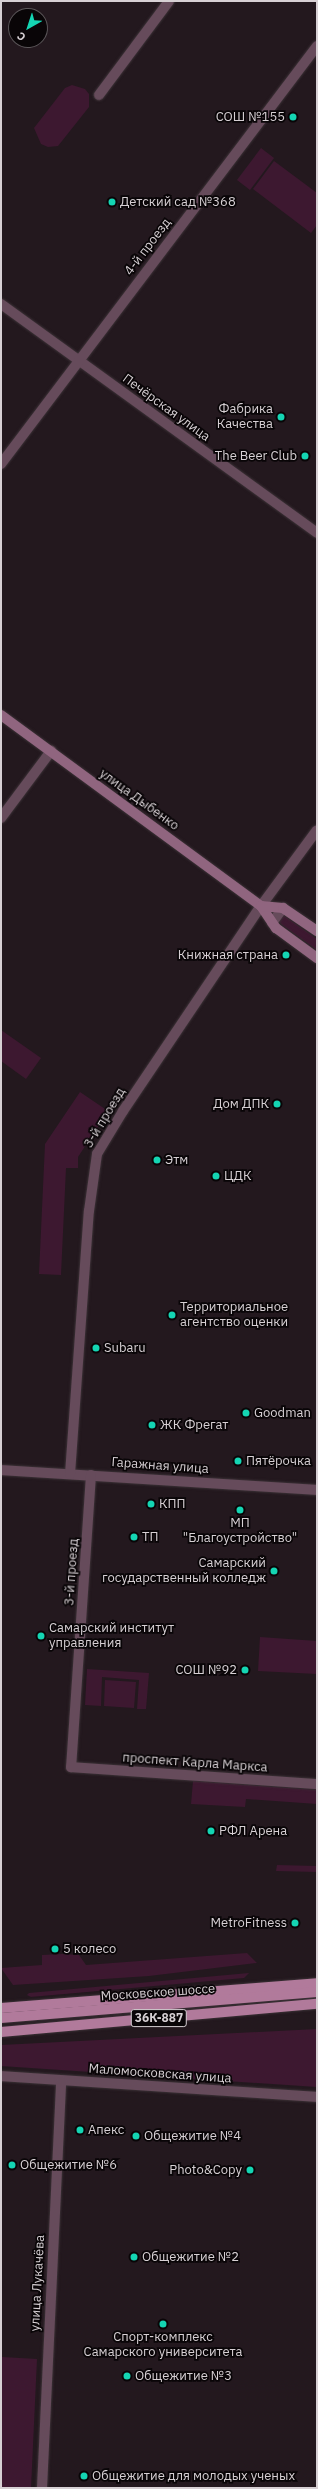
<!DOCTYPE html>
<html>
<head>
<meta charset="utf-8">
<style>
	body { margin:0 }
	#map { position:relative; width:318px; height:2489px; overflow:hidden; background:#23181e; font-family:"IBM Plex Sans",sans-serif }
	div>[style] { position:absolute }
	.green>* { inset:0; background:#3d1830 }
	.roads { filter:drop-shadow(0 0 1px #3c3237) drop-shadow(0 0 1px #3c3237) }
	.minor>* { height:10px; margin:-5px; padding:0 5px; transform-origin:5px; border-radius:5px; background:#664b5b }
	.tertiary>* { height:10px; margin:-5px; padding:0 5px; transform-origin:5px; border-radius:5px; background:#664b5b }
	.secondary>* { height:10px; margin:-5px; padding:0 5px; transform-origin:5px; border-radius:5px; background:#90657f }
	.primary>* { height:10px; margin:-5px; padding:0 5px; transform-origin:5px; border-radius:5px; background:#b17a9b }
	.dots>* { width:11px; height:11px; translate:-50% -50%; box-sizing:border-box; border:2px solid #090507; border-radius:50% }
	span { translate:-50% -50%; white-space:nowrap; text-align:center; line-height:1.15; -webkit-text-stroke:3.5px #090507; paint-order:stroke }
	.shield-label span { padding:1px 3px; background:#090507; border:1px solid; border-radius:3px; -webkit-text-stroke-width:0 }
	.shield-label { font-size:12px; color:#d7d0d4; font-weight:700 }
	.poi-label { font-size:13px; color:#d7d0d4 }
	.right { translate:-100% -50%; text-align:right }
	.left { translate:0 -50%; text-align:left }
	.street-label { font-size:13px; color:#d7d0d4 }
	.frame { position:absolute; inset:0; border:2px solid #d7d0d4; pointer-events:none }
	.north { position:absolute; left:8px; top:8px; width:40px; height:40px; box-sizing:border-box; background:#090507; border:1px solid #5b5659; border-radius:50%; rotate:219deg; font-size:11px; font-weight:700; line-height:16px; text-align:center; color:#d7d0d4 }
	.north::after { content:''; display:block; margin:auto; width:14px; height:18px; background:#14d5b3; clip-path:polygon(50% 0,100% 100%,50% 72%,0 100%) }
</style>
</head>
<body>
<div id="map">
	<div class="green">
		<div style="clip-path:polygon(72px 85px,85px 89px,89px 94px,89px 107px,58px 146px,48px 147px,41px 144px,34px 128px,65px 88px)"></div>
		<div style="clip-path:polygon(261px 148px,274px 158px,250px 190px,237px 180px)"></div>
		<div style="clip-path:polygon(274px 161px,317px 193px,317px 225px,311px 233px,253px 189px)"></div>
		<div style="clip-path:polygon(283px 915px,317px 939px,317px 950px,281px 924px,279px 921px)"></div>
		<div style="clip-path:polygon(1px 1030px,41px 1058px,26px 1079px,1px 1061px)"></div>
		<div style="clip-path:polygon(80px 1092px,108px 1111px,78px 1157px,78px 1168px,66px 1168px,61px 1275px,39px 1274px,45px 1144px)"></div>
		<div style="clip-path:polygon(260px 1637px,317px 1641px,317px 1674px,258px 1671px)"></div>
		<div style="clip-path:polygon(87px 1669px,149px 1673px,146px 1709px,137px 1709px,139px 1680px,102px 1677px,101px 1706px,85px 1705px)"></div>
		<div style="clip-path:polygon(105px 1680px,136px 1682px,134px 1708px,104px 1706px)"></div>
		<div style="clip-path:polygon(193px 1781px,317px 1790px,317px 1804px,246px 1799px,245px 1807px,191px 1804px)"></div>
		<div style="clip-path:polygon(277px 1865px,317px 1866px,317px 1872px,276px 1871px)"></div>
		<div style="clip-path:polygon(247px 1953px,257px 1963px,149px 1976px,13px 1985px,1px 1968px,42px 1965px,42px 1955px,62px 1954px,79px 1955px,86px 1965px)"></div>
		<div style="clip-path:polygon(249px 1973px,244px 1978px,31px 1997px,27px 1995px,29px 1993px)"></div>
		<div style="clip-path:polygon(317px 2029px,317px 2087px,1px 2066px,1px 2045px)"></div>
		<div style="clip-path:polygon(2px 2357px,37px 2359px,31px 2488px,1px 2488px)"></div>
	</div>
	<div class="roads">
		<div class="minor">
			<div style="left:99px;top:95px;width:117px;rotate:-53.3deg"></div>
			<div style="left:1px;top:304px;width:390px;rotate:35.9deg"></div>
			<div style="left:1px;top:464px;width:524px;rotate:-52.91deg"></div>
			<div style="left:1px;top:818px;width:84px;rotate:-53.3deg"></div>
			<div style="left:1px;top:1470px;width:317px;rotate:3.6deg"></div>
			<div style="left:70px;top:1474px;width:264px;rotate:-85.9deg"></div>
			<div style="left:89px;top:1211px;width:58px;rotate:-82deg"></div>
			<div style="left:97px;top:1154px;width:50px;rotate:-58.8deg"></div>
			<div style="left:123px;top:1111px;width:247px;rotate:-56.1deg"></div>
			<div style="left:261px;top:906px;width:94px;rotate:-53.6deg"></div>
			<div style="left:91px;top:1475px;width:293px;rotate:93.9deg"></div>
			<div style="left:71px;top:1767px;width:247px;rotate:4deg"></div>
			<div style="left:1px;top:2076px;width:317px;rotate:3.8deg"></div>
			<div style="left:42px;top:2488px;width:408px;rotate:-87.3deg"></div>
		</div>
		<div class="tertiary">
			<div style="left:272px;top:923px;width:19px;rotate:-54deg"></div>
		</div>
		<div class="secondary">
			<div style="left:1px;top:715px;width:323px;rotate:36.3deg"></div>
			<div style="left:261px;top:906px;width:27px;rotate:56deg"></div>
			<div style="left:276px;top:928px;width:51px;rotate:36.2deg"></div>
			<div style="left:261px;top:906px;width:22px;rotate:5deg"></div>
			<div style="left:283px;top:908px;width:41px;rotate:34.1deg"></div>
		</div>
		<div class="primary">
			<div style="left:1px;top:2008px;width:317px;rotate:-4.5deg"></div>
			<div style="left:1px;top:2018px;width:317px;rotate:-4.7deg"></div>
			<div style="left:1px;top:2032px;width:317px;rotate:-5.1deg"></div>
		</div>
	</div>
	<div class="dots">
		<div style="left:293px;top:117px;background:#14d5b3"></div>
		<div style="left:112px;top:202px;background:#14d5b3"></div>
		<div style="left:281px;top:417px;background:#14d5b3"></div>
		<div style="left:305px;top:456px;background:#14d5b3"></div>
		<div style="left:286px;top:955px;background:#14d5b3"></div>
		<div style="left:277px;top:1104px;background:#14d5b3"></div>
		<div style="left:157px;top:1160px;background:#14d5b3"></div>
		<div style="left:216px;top:1176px;background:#14d5b3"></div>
		<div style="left:172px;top:1315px;background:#14d5b3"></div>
		<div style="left:96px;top:1348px;background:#14d5b3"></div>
		<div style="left:246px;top:1413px;background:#14d5b3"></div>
		<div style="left:152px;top:1425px;background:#14d5b3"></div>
		<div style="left:238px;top:1461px;background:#14d5b3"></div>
		<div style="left:151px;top:1504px;background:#14d5b3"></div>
		<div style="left:240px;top:1510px;background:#14d5b3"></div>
		<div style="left:134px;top:1537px;background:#14d5b3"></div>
		<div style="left:274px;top:1571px;background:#14d5b3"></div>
		<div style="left:41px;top:1636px;background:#14d5b3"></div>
		<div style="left:245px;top:1670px;background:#14d5b3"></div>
		<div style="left:211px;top:1831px;background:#14d5b3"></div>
		<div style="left:295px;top:1923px;background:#14d5b3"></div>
		<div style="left:55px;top:1949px;background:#14d5b3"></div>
		<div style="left:80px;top:2130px;background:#14d5b3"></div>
		<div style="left:136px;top:2136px;background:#14d5b3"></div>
		<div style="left:12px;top:2165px;background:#14d5b3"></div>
		<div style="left:250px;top:2170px;background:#14d5b3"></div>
		<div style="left:134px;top:2257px;background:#14d5b3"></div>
		<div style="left:163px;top:2324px;background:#14d5b3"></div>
		<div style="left:127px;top:2376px;background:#14d5b3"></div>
		<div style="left:84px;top:2476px;background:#14d5b3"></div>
	</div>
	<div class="shield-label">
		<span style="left:159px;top:2018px">36К-887</span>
	</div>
	<div class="poi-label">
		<span class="right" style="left:285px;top:117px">СОШ №155</span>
		<span class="left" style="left:120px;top:202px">Детский сад №368</span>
		<span class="right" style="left:273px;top:417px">Фабрика<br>Качества</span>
		<span class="right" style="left:297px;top:456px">The Beer Club</span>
		<span class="right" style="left:278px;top:955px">Книжная страна</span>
		<span class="right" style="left:269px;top:1104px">Дом ДПК</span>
		<span class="left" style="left:165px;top:1160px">Этм</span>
		<span class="left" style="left:224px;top:1176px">ЦДК</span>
		<span class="left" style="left:180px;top:1315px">Территориальное<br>агентство оценки</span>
		<span class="left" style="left:104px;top:1348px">Subaru</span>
		<span class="left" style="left:254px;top:1413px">Goodman</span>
		<span class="left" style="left:160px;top:1425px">ЖК Фрегат</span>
		<span class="left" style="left:246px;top:1461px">Пятёрочка</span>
		<span class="left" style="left:159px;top:1504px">КПП</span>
		<span style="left:240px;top:1531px">МП<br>"Благоустройство"</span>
		<span class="left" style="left:142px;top:1537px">ТП</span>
		<span class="right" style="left:266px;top:1571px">Самарский<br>государственный колледж</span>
		<span class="left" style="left:49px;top:1636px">Самарский институт<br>управления</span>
		<span class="right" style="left:237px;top:1670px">СОШ №92</span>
		<span class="left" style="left:219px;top:1831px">РФЛ Арена</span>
		<span class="right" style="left:287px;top:1923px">MetroFitness</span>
		<span class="left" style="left:63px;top:1949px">5 колесо</span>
		<span class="left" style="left:88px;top:2130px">Апекс</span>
		<span class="left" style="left:144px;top:2136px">Общежитие №4</span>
		<span class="left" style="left:20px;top:2165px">Общежитие №6</span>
		<span class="right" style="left:242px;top:2170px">Photo&amp;Copy</span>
		<span class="left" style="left:142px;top:2257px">Общежитие №2</span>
		<span style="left:163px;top:2345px">Спорт-комплекс<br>Самарского университета</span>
		<span class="left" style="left:135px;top:2376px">Общежитие №3</span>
		<span class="left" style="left:92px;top:2476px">Общежитие для молодых ученых</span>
	</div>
	<div class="street-label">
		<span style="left:148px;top:247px;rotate:-53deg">4-й проезд</span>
		<span style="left:166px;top:408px;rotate:36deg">Печёрская улица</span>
		<span style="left:139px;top:800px;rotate:36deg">улица Дыбенко</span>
		<span style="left:105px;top:1118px;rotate:-59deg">3-й проезд</span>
		<span style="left:160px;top:1466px;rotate:4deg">Гаражная улица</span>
		<span style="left:72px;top:1572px;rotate:-86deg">3-й проезд</span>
		<span style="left:195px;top:1763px;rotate:4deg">проспект Карла Маркса</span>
		<span style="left:158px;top:1993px;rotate:-4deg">Московское шоссе</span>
		<span style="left:160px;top:2074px;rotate:4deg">Маломосковская улица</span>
		<span style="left:38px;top:2283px;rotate:-87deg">улица Лукачёва</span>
	</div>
	<div class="frame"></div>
	<div class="north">С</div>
</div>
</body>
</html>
